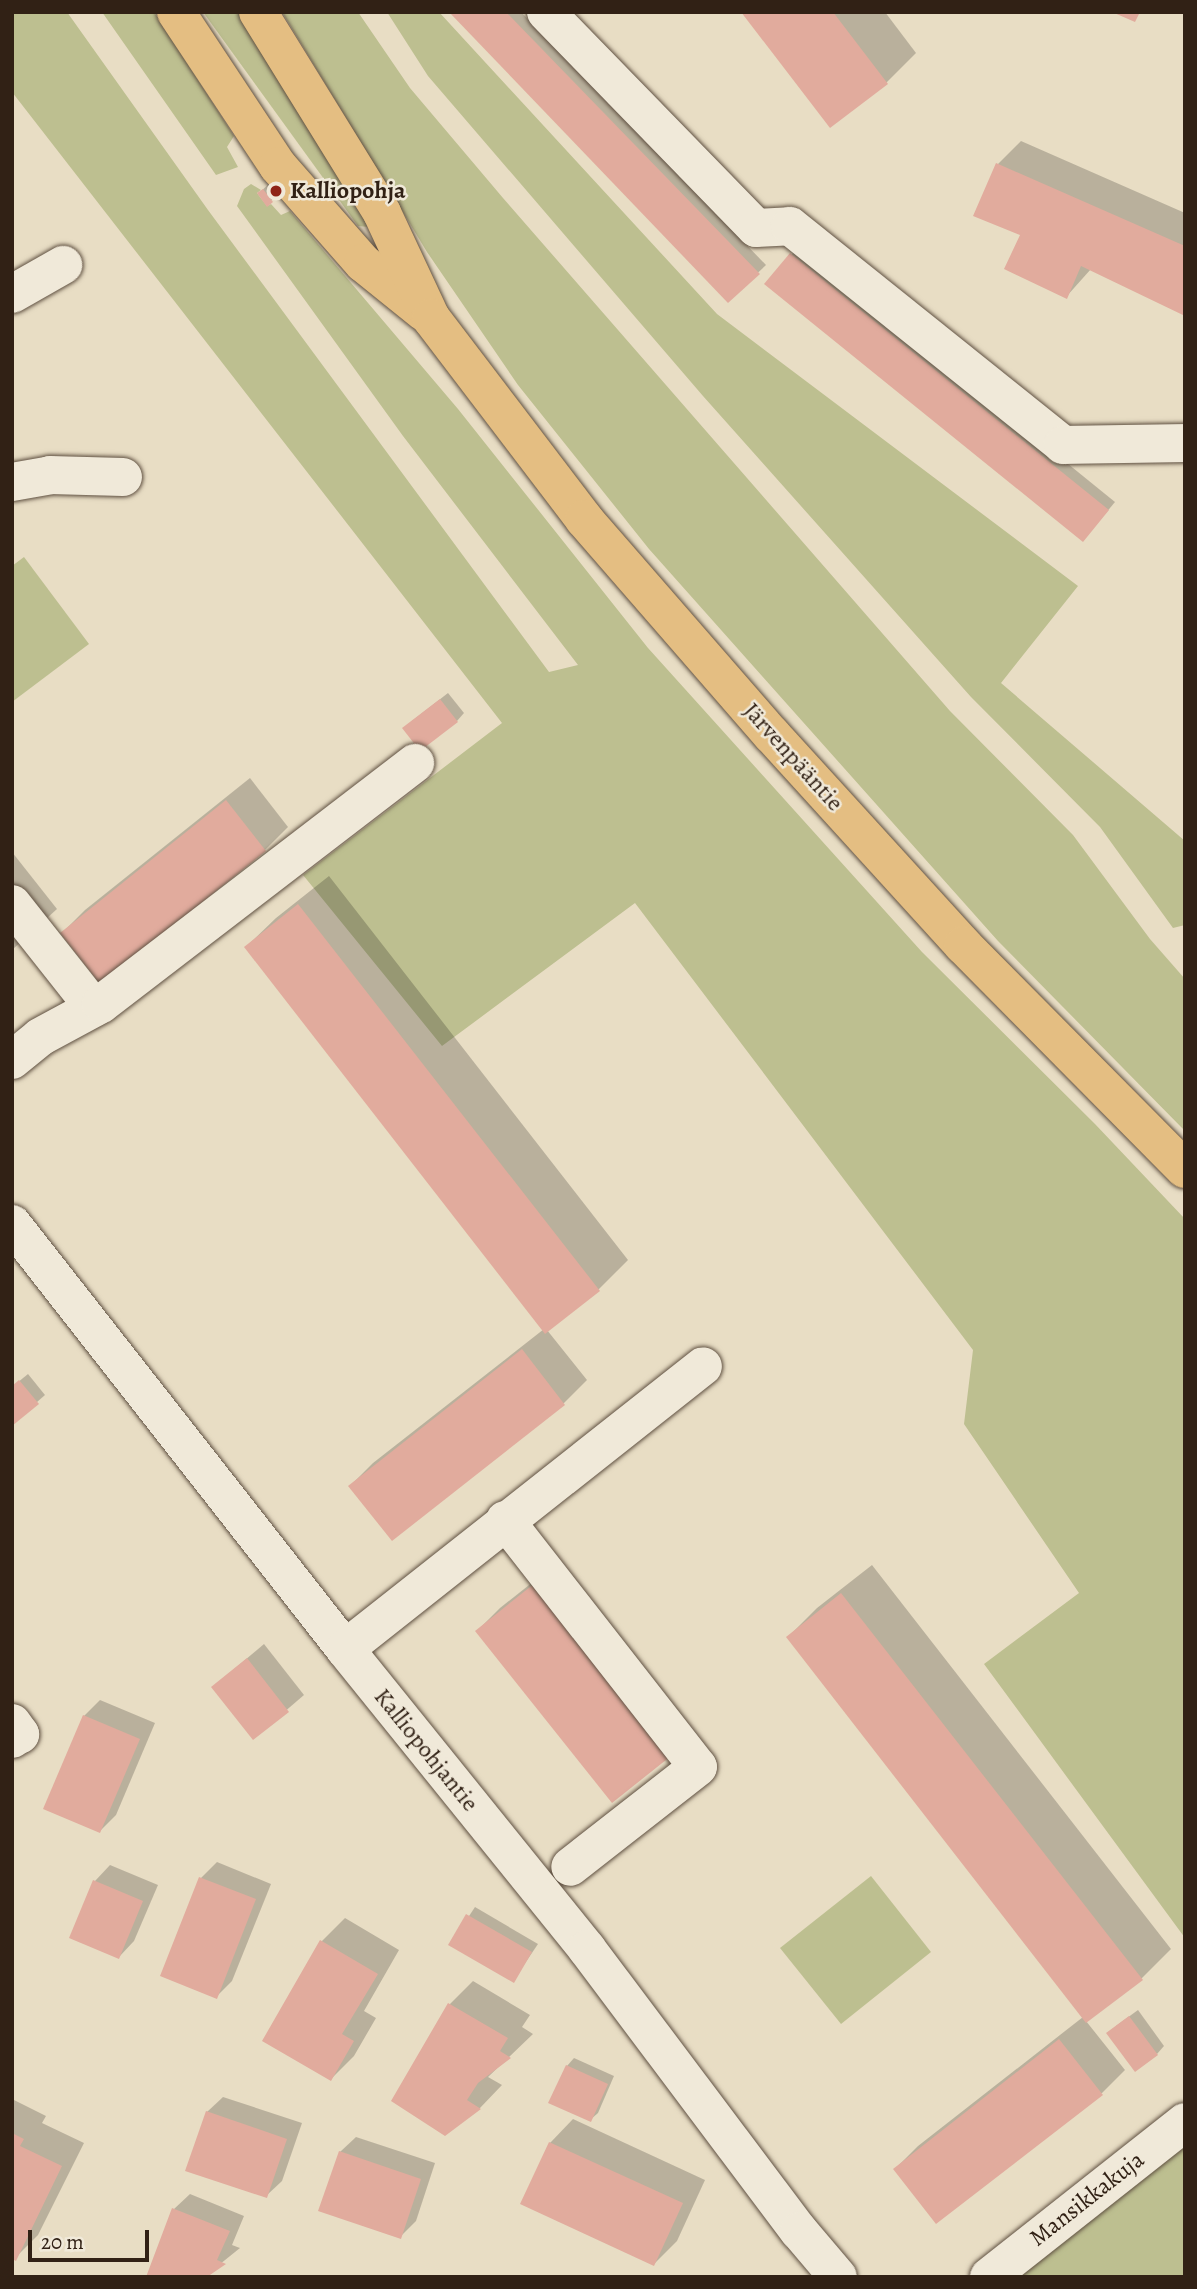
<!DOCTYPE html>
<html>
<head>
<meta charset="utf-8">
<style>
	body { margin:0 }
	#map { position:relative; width:1197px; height:2289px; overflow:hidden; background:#e8ddc4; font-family:Alegreya,serif }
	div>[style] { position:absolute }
	.green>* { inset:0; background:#bdbf90 }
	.shadow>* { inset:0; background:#0003 }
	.building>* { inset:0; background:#e1ab9d }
	.roads { filter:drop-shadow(0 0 2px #5f5041) drop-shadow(0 0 2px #5f5041) }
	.minor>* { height:38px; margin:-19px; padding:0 19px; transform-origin:19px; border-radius:19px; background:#f0e9d9 }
	.major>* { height:38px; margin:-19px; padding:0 19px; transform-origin:19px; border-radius:19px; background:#e4be82 }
	.dots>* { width:19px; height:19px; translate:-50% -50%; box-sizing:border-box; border:4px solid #f0e9d9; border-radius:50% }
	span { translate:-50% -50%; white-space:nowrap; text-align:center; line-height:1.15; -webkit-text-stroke:5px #f0e9d9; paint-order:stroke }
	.poi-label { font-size:24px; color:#312115; font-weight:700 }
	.left { translate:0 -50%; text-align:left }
	.street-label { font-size:24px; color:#312115 }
	.frame { position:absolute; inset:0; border:14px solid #312115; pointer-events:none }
	.scale { position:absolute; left:28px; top:2230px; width:121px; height:32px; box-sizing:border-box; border:4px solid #312115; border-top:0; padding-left:9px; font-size:21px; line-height:24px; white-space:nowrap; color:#312115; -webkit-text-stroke:5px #f0e9d9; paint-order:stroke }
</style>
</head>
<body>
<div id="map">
	<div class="green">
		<div style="clip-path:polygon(12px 12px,67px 12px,208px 210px,549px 672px,578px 665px,403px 436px,237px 206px,244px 189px,251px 184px,261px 190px,257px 193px,267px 206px,271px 204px,281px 215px,290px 211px,458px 409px,648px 648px,922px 952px,1095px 1124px,1185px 1219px,1185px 1938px,984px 1664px,1079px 1593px,964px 1424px,973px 1350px,635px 903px,442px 1046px,303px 875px,502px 723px,12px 92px)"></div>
		<div style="clip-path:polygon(102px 12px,154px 12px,234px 136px,227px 147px,238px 167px,216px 175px)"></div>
		<div style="clip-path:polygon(203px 12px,243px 12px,369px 227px,358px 226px)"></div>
		<div style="clip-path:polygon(282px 12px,358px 12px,410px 88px,503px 198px,950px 711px,1073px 835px,1150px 939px,1185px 979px,1185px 1131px,998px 941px,649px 549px,518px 385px,427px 252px)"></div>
		<div style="clip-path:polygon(387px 12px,439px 12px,717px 314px,1078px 586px,1001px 683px,1185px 841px,1185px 925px,1173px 928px,1100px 827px,971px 697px,703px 396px,428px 76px)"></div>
		<div style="clip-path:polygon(24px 557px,89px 644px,12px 702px,12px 566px)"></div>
		<div style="clip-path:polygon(871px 1876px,931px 1952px,841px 2024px,780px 1948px)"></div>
		<div style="clip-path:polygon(1185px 2140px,1185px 2277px,1020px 2277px)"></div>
	</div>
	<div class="shadow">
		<div style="clip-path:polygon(451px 12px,521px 12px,766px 265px,728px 301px)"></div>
		<div style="clip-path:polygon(743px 12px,885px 12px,916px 53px,886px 83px)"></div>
		<div style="clip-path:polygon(1021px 141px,1185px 213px,1185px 314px,1091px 269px,1066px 297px,1022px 235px,998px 164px)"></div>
		<div style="clip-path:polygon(271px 182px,280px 193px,267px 204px,259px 193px)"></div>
		<div style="clip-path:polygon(799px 246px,1115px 502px,1090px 532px,767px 284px)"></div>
		<div style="clip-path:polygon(448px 693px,464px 713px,457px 721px,412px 721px)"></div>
		<div style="clip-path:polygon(250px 778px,288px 827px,265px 850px,100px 981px,62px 933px,85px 910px)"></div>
		<div style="clip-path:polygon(12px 852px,57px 909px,12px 950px)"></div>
		<div style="clip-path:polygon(329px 876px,628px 1260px,598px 1290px,547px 1330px,587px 1380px,564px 1403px,392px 1539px,350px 1486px,373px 1463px,544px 1329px,246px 947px,276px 918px)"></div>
		<div style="clip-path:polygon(28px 1374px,45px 1395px,12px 1424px,12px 1387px)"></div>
		<div style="clip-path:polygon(558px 1562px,693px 1732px,477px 1631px,500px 1608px)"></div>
		<div style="clip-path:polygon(872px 1565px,1171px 1949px,1142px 1978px,1086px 2021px,1125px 2070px,1102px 2093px,895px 2169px,918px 2146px,1083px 2017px,788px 1637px,817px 1608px)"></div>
		<div style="clip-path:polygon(264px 1644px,304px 1695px,254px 1738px,213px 1687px)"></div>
		<div style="clip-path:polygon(100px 1700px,155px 1723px,116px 1815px,100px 1831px,84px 1716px)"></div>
		<div style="clip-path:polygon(217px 1862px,271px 1884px,232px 1981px,216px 1997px,201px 1878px)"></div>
		<div style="clip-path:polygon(110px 1865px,158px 1885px,134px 1941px,119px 1957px,95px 1881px)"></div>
		<div style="clip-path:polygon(475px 1907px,538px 1944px,513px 1981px,450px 1945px)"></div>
		<div style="clip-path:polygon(345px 1918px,399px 1950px,364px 2011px,376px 2018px,354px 2056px,331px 2079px,322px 1941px)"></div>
		<div style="clip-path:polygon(473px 1981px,530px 2015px,522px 2027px,533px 2034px,488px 2077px,502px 2085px,480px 2108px,445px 2134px,393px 2100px,450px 2004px)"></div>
		<div style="clip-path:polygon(1138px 2010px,1164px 2046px,1157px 2054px,1116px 2026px)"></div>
		<div style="clip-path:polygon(574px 2058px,614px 2076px,598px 2113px,590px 2120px,567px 2066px)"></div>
		<div style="clip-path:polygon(223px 2097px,302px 2123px,282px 2181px,266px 2196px,207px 2112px)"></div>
		<div style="clip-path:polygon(12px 2099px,46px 2116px,42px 2123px,84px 2143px,38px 2235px,15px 2258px,12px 2257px)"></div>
		<div style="clip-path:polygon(573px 2119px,705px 2180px,677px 2241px,654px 2264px,522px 2203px,550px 2143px)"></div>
		<div style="clip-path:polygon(356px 2137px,435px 2163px,416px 2221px,400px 2237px,340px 2152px)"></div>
		<div style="clip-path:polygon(190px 2194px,244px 2216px,232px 2245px,240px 2248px,204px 2277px,174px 2209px)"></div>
	</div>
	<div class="building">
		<div style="clip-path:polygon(449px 12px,506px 12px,760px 274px,728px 303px)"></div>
		<div style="clip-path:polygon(741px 12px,833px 12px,888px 84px,830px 128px)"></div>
		<div style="clip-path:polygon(1112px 12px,1140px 12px,1135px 22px)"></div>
		<div style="clip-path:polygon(996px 163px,1185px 246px,1185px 316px,1081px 266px,1067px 299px,1004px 269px,1020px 235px,973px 216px)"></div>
		<div style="clip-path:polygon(263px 189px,273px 202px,267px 207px,257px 193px)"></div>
		<div style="clip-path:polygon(790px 253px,1109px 510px,1083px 542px,764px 284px)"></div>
		<div style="clip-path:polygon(440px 699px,458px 722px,420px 751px,402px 728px)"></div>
		<div style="clip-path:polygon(226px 800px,266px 851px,100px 984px,60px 933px)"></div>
		<div style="clip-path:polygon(298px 904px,600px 1291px,545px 1334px,244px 947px)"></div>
		<div style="clip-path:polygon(522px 1349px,565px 1405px,392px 1541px,348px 1486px)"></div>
		<div style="clip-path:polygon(19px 1380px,39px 1404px,12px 1426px,12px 1386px)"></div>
		<div style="clip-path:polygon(535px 1583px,671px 1756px,612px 1803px,475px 1631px)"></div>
		<div style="clip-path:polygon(841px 1593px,1143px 1980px,1086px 2023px,786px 1637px)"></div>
		<div style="clip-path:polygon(247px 1658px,289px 1712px,253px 1740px,211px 1687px)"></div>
		<div style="clip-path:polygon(83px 1715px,140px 1739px,100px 1833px,43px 1809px)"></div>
		<div style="clip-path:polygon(199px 1877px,256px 1899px,217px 1999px,160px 1976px)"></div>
		<div style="clip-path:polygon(93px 1880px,143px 1901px,119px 1959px,69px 1938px)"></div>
		<div style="clip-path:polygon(466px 1914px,532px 1952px,514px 1983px,448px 1945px)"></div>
		<div style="clip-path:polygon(320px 1940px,378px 1974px,342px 2034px,354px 2041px,331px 2081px,262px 2041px)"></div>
		<div style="clip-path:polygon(448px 2003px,508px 2038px,500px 2051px,511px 2058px,478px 2083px,467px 2100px,481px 2109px,445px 2136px,391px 2101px)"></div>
		<div style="clip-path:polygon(1129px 2016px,1158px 2055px,1135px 2072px,1106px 2033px)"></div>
		<div style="clip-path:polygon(1059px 2039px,1103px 2095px,936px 2224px,893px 2169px)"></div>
		<div style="clip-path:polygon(566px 2065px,608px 2084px,591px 2122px,548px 2103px)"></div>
		<div style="clip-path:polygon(206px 2111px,287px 2139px,267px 2198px,185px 2171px)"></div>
		<div style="clip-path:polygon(12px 2133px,24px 2139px,20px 2146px,62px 2166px,16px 2261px,12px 2259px)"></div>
		<div style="clip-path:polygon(549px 2142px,683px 2203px,654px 2266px,520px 2204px)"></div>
		<div style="clip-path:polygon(339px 2151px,421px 2179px,401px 2239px,318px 2211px)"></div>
		<div style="clip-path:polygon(172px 2208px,230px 2231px,217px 2260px,226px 2264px,207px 2277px,146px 2277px)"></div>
	</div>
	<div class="roads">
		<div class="minor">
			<div style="left:546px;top:12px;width:301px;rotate:45.8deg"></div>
			<div style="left:756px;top:228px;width:34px;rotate:-3deg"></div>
			<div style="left:790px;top:226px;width:350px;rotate:38.7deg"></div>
			<div style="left:1063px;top:445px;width:122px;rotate:-0.9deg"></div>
			<div style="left:12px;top:294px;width:59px;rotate:-29.6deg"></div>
			<div style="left:12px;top:482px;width:39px;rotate:-10deg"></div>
			<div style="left:50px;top:475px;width:73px;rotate:1.6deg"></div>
			<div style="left:12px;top:904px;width:132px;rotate:51.7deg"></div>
			<div style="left:12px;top:1060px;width:36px;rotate:-39deg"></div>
			<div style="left:40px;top:1037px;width:69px;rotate:-28.4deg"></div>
			<div style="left:101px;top:1004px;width:396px;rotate:-37.5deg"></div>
			<div style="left:12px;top:1224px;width:540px;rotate:51.92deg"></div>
			<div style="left:345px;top:1649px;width:385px;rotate:51.1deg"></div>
			<div style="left:587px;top:1949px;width:353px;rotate:53.1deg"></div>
			<div style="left:799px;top:2231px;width:60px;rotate:49.7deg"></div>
			<div style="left:505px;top:1520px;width:313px;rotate:52deg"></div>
			<div style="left:698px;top:1767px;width:162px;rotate:142deg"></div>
			<div style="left:345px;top:1649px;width:456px;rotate:-38.3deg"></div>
			<div style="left:12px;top:1723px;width:14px;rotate:54deg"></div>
			<div style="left:20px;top:1734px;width:9px;rotate:148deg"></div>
			<div style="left:989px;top:2277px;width:250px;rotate:-38.3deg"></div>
		</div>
		<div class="major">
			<div style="left:176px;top:12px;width:185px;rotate:56.5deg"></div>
			<div style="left:278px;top:166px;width:129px;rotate:48.8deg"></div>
			<div style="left:363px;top:263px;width:78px;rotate:38.8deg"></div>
			<div style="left:258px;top:12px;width:236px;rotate:58.3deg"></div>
			<div style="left:382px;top:213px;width:116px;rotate:65deg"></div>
			<div style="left:431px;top:318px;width:253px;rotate:52.7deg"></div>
			<div style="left:584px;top:519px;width:286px;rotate:49deg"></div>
			<div style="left:772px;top:735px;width:284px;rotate:47.7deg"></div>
			<div style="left:963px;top:945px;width:315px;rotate:45.3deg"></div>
		</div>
	</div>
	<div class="dots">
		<div style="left:276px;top:191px;background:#8f2418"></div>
	</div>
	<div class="poi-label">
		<span class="left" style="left:290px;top:191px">Kalliopohja</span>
	</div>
	<div class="street-label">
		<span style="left:793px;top:757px;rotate:48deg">Järvenpääntie</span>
		<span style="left:426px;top:1750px;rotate:51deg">Kalliopohjantie</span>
		<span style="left:1087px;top:2199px;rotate:-38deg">Mansikkakuja</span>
	</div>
	<div class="frame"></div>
	<div class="scale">20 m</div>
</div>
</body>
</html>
